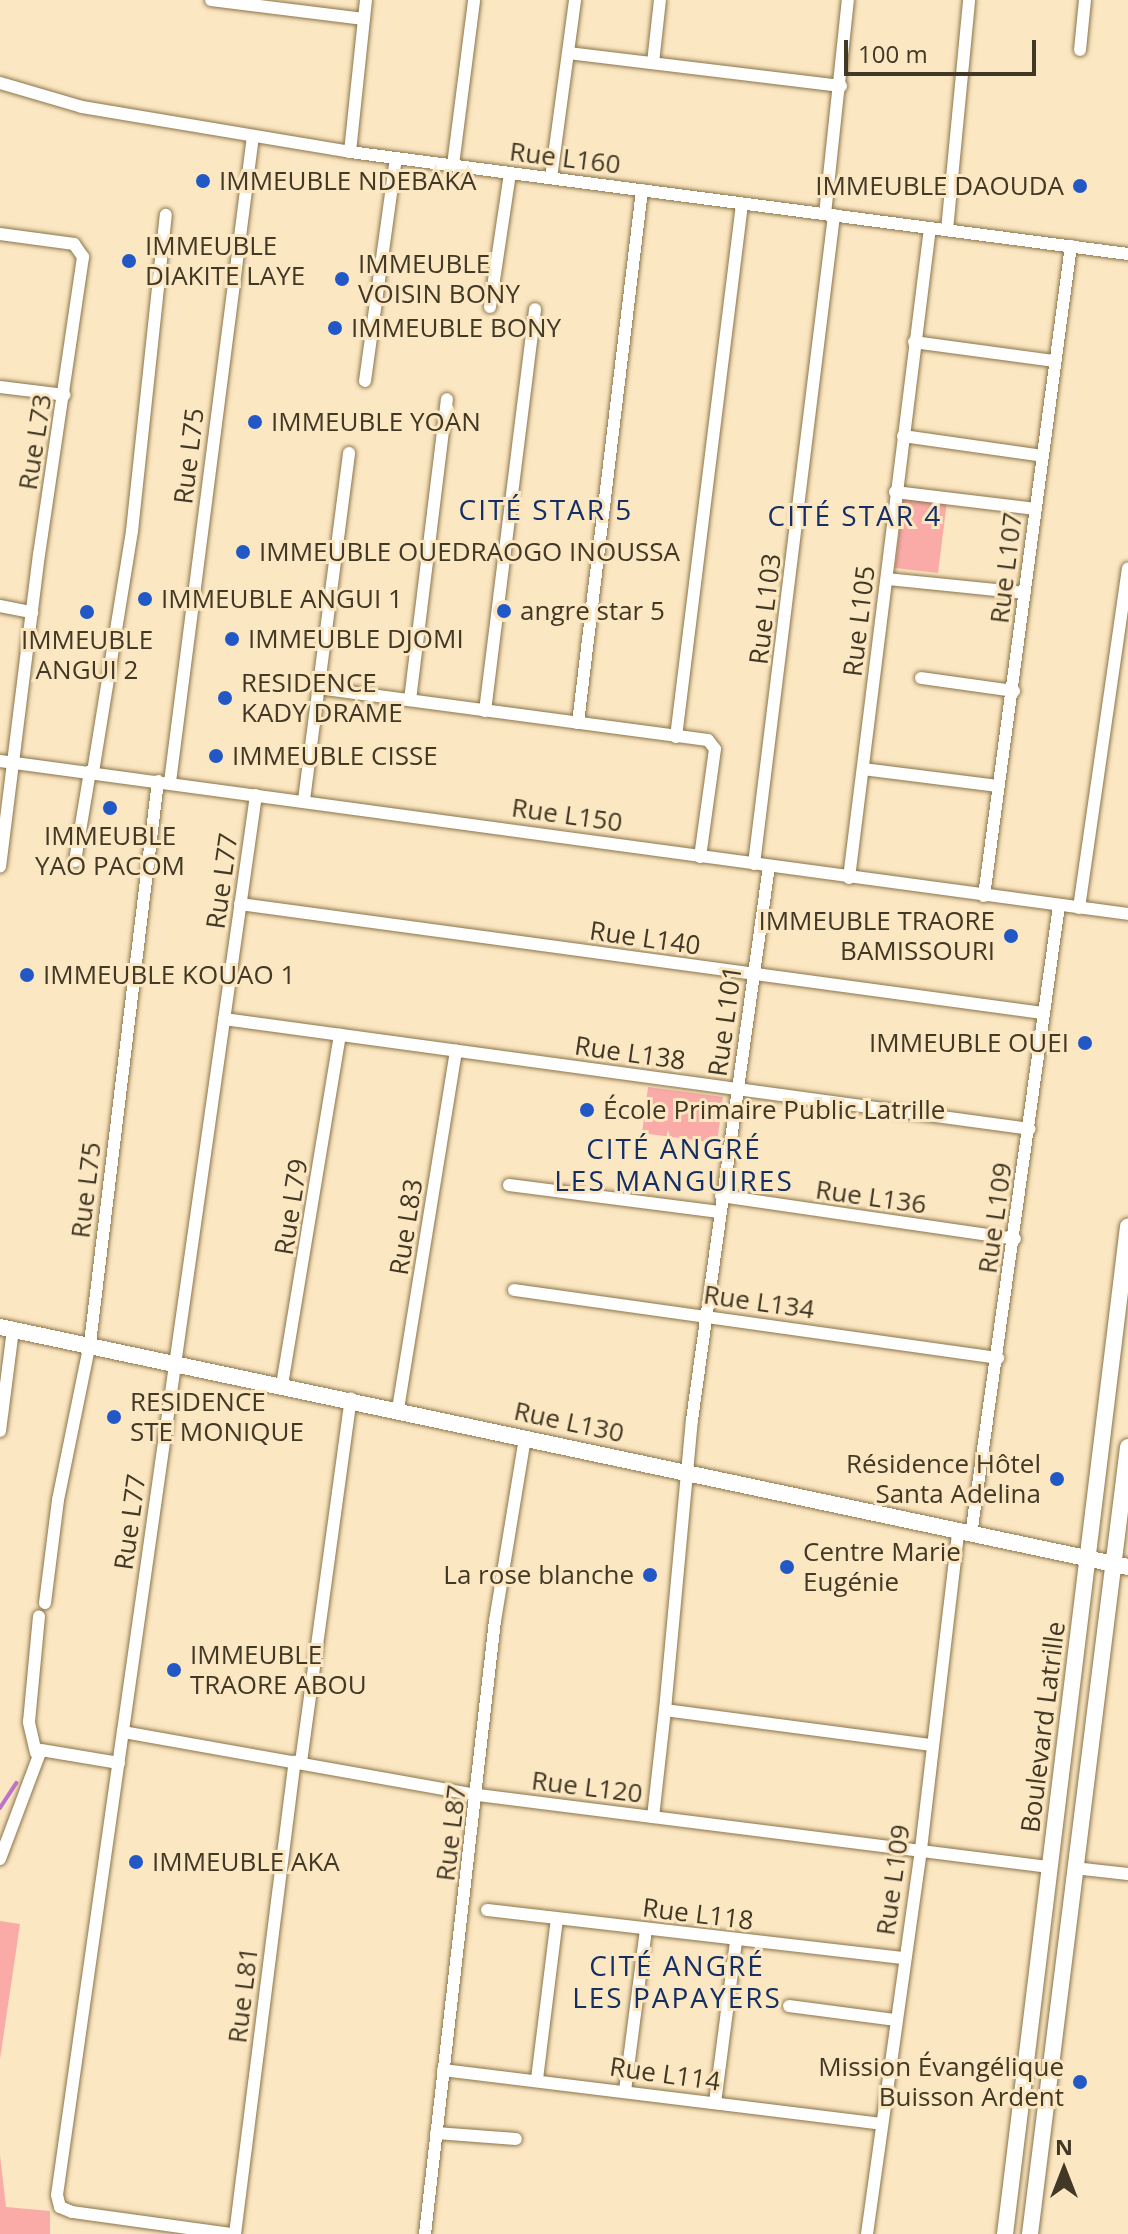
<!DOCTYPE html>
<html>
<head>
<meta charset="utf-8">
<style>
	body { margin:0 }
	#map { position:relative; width:1128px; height:2234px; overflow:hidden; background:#fbe7c2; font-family:"Open Sans",sans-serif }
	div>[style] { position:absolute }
	.green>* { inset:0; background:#faaba8 }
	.stream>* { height:4px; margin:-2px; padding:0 2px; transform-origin:2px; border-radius:2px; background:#bd74c8 }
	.roads { filter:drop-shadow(0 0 2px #8b754a) drop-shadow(0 0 2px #8b754a) }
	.street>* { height:12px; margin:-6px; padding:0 6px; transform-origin:6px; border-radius:6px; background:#fff }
	.secondary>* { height:16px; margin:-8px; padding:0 8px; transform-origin:8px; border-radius:8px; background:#fff }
	.dots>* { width:22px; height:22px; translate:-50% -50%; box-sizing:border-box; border:4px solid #fbe7c2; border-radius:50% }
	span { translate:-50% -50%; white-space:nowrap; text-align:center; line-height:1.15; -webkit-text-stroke:6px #fbe7c2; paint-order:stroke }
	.street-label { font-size:26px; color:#423826 }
	.poi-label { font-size:26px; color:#423826 }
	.left { translate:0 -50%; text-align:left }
	.right { translate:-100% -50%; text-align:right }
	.neighbourhood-label { font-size:28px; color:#142f65; letter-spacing:2px }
	.north { position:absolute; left:1024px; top:2130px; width:80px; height:80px; -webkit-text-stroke:6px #fbe7c2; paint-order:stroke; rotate:0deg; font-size:22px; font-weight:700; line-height:32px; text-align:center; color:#423826 }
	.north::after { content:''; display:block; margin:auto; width:28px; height:36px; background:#423826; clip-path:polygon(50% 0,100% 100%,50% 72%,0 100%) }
	.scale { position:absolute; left:844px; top:40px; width:192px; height:36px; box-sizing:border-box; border:4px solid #423826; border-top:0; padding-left:10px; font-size:24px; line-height:28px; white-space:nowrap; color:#423826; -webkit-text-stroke:6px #fbe7c2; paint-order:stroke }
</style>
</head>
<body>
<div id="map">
	<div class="green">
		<div style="clip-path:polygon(904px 496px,947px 501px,938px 573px,895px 568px)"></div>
		<div style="clip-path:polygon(648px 1087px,723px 1097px,717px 1143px,642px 1133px)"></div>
		<div style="clip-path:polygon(0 1921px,20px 1924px,0 2059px)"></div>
		<div style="clip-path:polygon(0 2155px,6px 2207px,50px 2211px,50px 2234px,0 2234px)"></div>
	</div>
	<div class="stream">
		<div style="left:0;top:1808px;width:30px;rotate:-57deg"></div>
	</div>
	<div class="roads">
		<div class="street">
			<div style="left:211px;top:0;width:154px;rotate:7.1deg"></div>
			<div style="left:1080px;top:50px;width:50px;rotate:-84.3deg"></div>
			<div style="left:568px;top:53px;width:275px;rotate:6.9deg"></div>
			<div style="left:653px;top:63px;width:63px;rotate:-83.7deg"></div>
			<div style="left:0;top:83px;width:85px;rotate:16.3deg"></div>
			<div style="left:82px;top:107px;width:272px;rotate:9.5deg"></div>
			<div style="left:350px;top:152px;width:785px;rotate:7.47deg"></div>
			<div style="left:350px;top:152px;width:153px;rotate:-84deg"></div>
			<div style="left:453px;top:165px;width:166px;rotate:-82.7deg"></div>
			<div style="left:551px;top:178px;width:180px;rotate:-82.3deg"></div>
			<div style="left:825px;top:214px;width:215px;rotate:-83.9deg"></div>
			<div style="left:947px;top:230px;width:231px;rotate:-84.5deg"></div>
			<div style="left:0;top:234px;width:75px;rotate:7.7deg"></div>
			<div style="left:74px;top:244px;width:16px;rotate:55deg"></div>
			<div style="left:83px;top:257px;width:300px;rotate:98.4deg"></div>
			<div style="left:39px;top:554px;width:315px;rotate:97.1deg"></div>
			<div style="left:490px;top:307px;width:135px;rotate:-81.5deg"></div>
			<div style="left:914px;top:342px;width:142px;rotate:7.7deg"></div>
			<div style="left:365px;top:381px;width:225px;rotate:-82.1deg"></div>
			<div style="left:0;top:387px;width:65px;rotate:7deg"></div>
			<div style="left:903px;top:436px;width:141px;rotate:8.1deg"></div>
			<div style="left:895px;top:492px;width:142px;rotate:6.9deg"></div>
			<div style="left:887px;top:579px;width:138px;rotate:5.8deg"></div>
			<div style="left:0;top:606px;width:33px;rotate:11deg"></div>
			<div style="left:921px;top:678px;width:94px;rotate:8deg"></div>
			<div style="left:318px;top:688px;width:393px;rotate:7.6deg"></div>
			<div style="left:708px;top:740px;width:11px;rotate:52deg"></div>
			<div style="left:715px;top:749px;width:109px;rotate:97.9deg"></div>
			<div style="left:410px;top:700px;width:303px;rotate:-83deg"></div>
			<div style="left:485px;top:711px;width:405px;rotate:-82.9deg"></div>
			<div style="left:578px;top:723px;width:537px;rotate:-83.15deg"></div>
			<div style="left:676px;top:737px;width:537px;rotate:-82.94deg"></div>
			<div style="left:0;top:761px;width:1138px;rotate:7.72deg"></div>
			<div style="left:863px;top:769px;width:136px;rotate:7.2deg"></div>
			<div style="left:93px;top:772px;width:244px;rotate:-80.8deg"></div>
			<div style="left:132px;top:531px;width:318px;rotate:-83.9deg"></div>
			<div style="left:170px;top:782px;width:651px;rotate:-82.68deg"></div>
			<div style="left:304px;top:800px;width:350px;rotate:-82.6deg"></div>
			<div style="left:75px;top:861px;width:91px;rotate:-80.5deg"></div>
			<div style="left:754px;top:864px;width:654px;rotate:-82.97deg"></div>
			<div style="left:849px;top:878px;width:655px;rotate:-82.9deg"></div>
			<div style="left:984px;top:896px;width:656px;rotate:-82.38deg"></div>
			<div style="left:240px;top:904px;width:810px;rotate:7.73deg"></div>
			<div style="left:1079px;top:908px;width:343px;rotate:-81.8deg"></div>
			<div style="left:224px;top:1019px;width:813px;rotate:7.77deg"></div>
			<div style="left:509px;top:1185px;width:212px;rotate:7.3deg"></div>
			<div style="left:721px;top:1196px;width:297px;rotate:8.3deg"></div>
			<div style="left:514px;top:1290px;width:489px;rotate:8deg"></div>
			<div style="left:282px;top:1385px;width:355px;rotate:-80.6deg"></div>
			<div style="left:398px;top:1409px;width:363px;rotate:-80.8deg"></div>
			<div style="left:0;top:1431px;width:103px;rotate:-82.7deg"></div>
			<div style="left:971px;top:1535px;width:635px;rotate:-82.04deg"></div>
			<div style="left:45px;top:1603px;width:104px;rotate:-82.8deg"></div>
			<div style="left:58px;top:1500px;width:160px;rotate:-78.5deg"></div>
			<div style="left:90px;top:1343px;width:566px;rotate:-83.1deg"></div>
			<div style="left:665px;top:1710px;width:291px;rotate:-84.7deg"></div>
			<div style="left:692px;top:1420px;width:559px;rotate:-82.09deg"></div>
			<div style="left:123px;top:1732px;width:361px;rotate:10.1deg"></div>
			<div style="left:478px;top:1795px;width:576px;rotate:7.19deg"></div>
			<div style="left:36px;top:1753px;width:32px;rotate:-103deg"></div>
			<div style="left:29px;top:1722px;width:106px;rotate:-84.6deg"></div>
			<div style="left:301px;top:1762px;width:367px;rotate:-82.2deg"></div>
			<div style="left:653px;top:1817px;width:108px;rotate:-83.6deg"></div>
			<div style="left:665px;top:1710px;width:267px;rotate:7.5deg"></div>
			<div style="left:0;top:1859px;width:116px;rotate:-69.4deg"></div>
			<div style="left:41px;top:1750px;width:79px;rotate:9.5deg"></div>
			<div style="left:1074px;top:1868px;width:54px;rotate:6.3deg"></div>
			<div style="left:487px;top:1910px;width:421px;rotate:6.6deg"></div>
			<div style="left:789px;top:2006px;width:108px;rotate:7.5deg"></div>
			<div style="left:443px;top:2070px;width:442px;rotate:7deg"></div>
			<div style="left:537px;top:2079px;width:161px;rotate:-82.9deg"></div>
			<div style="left:625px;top:2091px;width:162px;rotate:-82.6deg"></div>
			<div style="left:715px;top:2103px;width:163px;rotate:-82.6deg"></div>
			<div style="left:436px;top:2133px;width:80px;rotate:4.3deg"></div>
			<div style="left:231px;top:2234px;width:161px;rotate:-172.1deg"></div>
			<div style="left:72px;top:2212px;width:13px;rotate:-157deg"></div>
			<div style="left:60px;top:2207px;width:12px;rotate:-104deg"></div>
			<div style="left:57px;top:2195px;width:1414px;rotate:-81.91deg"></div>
			<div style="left:235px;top:2234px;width:476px;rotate:-82.8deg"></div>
			<div style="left:425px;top:2234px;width:617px;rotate:-83.49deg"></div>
			<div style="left:495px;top:1621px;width:186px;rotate:-80.7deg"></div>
			<div style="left:867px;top:2234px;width:389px;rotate:-82deg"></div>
			<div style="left:921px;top:1849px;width:319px;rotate:-83.3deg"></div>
		</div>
		<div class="secondary">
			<div style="left:0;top:1327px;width:1153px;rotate:12.01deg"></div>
			<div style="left:1005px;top:2234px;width:1015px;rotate:-83.04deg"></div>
			<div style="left:1030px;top:2234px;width:793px;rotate:-82.9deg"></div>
		</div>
	</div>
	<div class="dots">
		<div style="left:203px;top:181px;background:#2258c5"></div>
		<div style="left:1080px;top:186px;background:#2258c5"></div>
		<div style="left:129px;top:261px;background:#2258c5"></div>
		<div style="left:342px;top:279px;background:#2258c5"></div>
		<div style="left:335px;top:328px;background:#2258c5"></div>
		<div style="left:255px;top:422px;background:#2258c5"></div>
		<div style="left:243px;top:552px;background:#2258c5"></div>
		<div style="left:145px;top:599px;background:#2258c5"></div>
		<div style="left:504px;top:611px;background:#2258c5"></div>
		<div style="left:87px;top:612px;background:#2258c5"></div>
		<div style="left:232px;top:639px;background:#2258c5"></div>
		<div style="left:225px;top:698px;background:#2258c5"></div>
		<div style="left:216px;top:756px;background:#2258c5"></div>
		<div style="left:110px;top:808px;background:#2258c5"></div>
		<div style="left:1011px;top:936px;background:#2258c5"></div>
		<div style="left:27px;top:975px;background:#2258c5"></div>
		<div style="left:1085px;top:1043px;background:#2258c5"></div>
		<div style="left:587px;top:1110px;background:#2258c5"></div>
		<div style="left:114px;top:1417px;background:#2258c5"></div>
		<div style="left:1057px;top:1479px;background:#2258c5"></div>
		<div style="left:787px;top:1567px;background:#2258c5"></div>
		<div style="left:650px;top:1575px;background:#2258c5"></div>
		<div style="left:174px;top:1670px;background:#2258c5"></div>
		<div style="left:136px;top:1862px;background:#2258c5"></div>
		<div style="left:1080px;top:2082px;background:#2258c5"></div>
	</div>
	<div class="street-label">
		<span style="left:565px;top:158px;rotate:7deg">Rue L160</span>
		<span style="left:35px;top:442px;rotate:-81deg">Rue L73</span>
		<span style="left:189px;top:456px;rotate:-83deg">Rue L75</span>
		<span style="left:1006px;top:568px;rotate:-83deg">Rue L107</span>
		<span style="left:765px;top:609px;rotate:-83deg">Rue L103</span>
		<span style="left:859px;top:621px;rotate:-83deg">Rue L105</span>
		<span style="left:567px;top:815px;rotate:8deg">Rue L150</span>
		<span style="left:222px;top:881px;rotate:-82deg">Rue L77</span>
		<span style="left:645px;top:938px;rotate:8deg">Rue L140</span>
		<span style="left:725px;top:1021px;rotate:-82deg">Rue L101</span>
		<span style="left:630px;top:1053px;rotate:8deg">Rue L138</span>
		<span style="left:86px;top:1190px;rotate:-83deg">Rue L75</span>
		<span style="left:871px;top:1197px;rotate:8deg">Rue L136</span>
		<span style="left:291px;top:1207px;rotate:-81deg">Rue L79</span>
		<span style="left:995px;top:1218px;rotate:-82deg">Rue L109</span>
		<span style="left:406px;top:1227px;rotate:-81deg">Rue L83</span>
		<span style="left:759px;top:1302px;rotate:8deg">Rue L134</span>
		<span style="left:569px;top:1422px;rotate:12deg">Rue L130</span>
		<span style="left:130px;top:1522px;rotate:-82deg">Rue L77</span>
		<span style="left:1043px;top:1727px;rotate:-83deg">Boulevard Latrille</span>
		<span style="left:587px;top:1787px;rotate:7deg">Rue L120</span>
		<span style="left:451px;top:1833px;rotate:-83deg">Rue L87</span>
		<span style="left:893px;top:1880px;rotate:-82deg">Rue L109</span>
		<span style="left:698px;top:1914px;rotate:7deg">Rue L118</span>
		<span style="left:243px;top:1995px;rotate:-83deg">Rue L81</span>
		<span style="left:665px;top:2074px;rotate:8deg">Rue L114</span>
	</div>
	<div class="poi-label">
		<span class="left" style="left:219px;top:181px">IMMEUBLE NDEBAKA</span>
		<span class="right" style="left:1064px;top:186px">IMMEUBLE DAOUDA</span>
		<span class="left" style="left:145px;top:261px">IMMEUBLE<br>DIAKITE LAYE</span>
		<span class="left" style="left:358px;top:279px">IMMEUBLE<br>VOISIN BONY</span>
		<span class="left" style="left:351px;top:328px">IMMEUBLE BONY</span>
		<span class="left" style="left:271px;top:422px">IMMEUBLE YOAN</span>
		<span class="left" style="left:259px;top:552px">IMMEUBLE OUEDRAOGO INOUSSA</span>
		<span class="left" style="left:161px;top:599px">IMMEUBLE ANGUI 1</span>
		<span class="left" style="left:520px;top:611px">angre star 5</span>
		<span class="left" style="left:248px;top:639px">IMMEUBLE DJOMI</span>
		<span style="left:87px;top:655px">IMMEUBLE<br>ANGUI 2</span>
		<span class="left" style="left:241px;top:698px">RESIDENCE<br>KADY DRAME</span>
		<span class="left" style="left:232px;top:756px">IMMEUBLE CISSE</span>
		<span style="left:110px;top:851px">IMMEUBLE<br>YAO PACOM</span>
		<span class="right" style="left:995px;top:936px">IMMEUBLE TRAORE<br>BAMISSOURI</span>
		<span class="left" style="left:43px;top:975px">IMMEUBLE KOUAO 1</span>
		<span class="right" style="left:1069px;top:1043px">IMMEUBLE OUEI</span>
		<span class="left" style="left:603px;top:1110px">École Primaire Public Latrille</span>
		<span class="left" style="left:130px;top:1417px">RESIDENCE<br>STE MONIQUE</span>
		<span class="right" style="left:1041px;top:1479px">Résidence Hôtel<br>Santa Adelina</span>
		<span class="left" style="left:803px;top:1567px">Centre Marie<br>Eugénie</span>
		<span class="right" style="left:634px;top:1575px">La rose blanche</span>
		<span class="left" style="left:190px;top:1670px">IMMEUBLE<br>TRAORE ABOU</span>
		<span class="left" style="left:152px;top:1862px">IMMEUBLE AKA</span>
		<span class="right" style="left:1064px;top:2082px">Mission Évangélique<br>Buisson Ardent</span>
	</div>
	<div class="neighbourhood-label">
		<span style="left:546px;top:509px">CITÉ STAR 5</span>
		<span style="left:855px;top:515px">CITÉ STAR 4</span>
		<span style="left:674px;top:1164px">CITÉ ANGRÉ<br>LES MANGUIRES</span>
		<span style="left:677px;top:1981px">CITÉ ANGRÉ<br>LES PAPAYERS</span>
	</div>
	<div class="north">N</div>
	<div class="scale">100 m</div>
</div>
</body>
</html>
